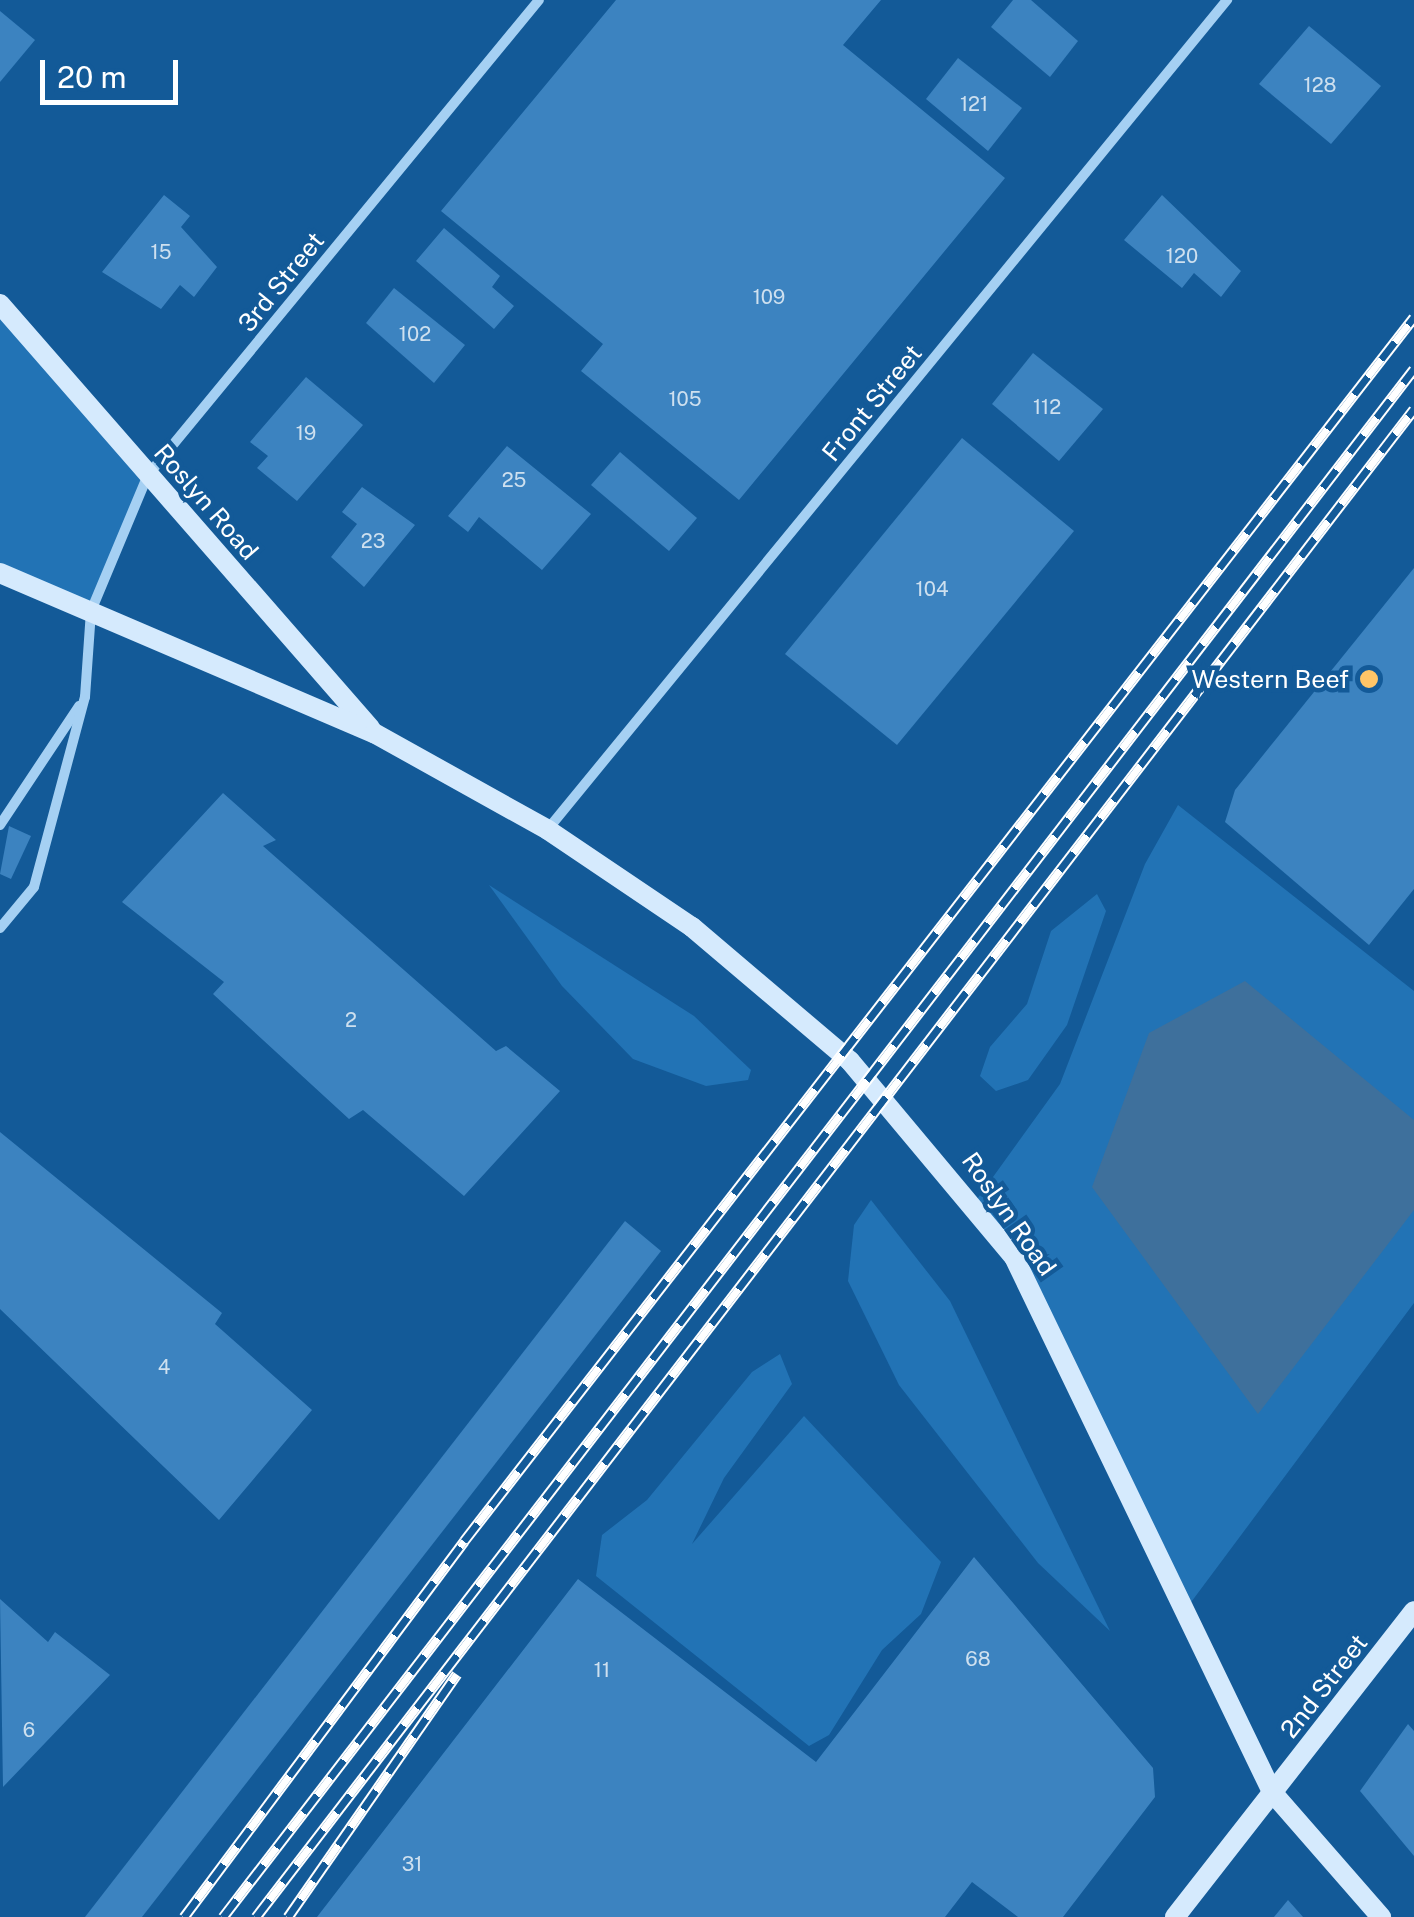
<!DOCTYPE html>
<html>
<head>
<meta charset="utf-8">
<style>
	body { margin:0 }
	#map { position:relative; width:1414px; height:1917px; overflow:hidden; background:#135a98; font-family:"Public Sans",sans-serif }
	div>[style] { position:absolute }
	.green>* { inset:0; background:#2273b5 }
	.water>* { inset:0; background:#3e709c }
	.building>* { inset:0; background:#3c83c0 }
	.street>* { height:10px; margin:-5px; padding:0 5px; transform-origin:5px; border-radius:5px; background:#a5d0f3 }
	.secondary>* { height:20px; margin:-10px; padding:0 10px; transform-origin:10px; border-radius:10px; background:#d5eafd }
	.rail>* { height:11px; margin-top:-5.5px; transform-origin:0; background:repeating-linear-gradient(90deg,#135a98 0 22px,#fff 0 44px); box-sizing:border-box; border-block:2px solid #fff }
	.dots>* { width:28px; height:28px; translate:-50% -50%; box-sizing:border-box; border:5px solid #135a98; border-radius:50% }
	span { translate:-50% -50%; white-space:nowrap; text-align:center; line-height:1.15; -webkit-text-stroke:9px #135a98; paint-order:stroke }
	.number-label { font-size:20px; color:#cee0ef }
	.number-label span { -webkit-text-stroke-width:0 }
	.street-label { font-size:25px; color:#fff }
	.poi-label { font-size:25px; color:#fff }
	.right { translate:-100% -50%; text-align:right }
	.scale { position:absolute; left:40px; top:60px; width:138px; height:45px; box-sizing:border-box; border:5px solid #fff; border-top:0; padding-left:12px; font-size:30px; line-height:35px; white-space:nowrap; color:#fff; -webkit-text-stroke:8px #135a98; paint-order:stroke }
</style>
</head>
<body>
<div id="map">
	<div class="green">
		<div style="clip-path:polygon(0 304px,148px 475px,91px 611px,0 573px)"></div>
		<div style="clip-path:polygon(1178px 805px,1414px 991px,1414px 1303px,1186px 1609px,975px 1202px,1060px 1084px,1145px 864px)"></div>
		<div style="clip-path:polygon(489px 885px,694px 1016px,751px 1070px,748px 1080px,706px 1086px,633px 1059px,562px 986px)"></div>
		<div style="clip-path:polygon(1097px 894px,1106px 911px,1067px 1025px,1028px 1080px,996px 1091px,980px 1076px,990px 1047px,1027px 1004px,1051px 931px)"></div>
		<div style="clip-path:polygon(871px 1200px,950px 1301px,1110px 1631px,1038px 1563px,899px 1385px,848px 1281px,854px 1225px)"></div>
		<div style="clip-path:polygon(780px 1354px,792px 1384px,724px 1478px,692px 1544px,804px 1416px,941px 1562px,921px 1614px,882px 1650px,829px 1735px,809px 1746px,596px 1576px,602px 1535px,647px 1500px,752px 1372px)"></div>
	</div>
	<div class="water">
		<div style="clip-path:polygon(1245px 981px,1414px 1120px,1414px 1210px,1258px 1414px,1092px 1187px,1149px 1033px)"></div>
	</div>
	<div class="building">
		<div style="clip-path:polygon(616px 0,881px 0,843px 45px,1005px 178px,739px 500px,581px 371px,603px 344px,441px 211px)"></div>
		<div style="clip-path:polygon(1013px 0,1031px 0,1078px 41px,1050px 77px,991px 27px)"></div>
		<div style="clip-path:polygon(0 11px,35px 40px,0 82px)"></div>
		<div style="clip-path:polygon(1309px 26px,1381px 86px,1331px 144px,1259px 84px)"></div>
		<div style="clip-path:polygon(958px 58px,1022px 108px,988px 151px,926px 99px)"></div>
		<div style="clip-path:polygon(164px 195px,190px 216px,181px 227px,217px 267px,194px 297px,180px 285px,161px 309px,102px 272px)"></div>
		<div style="clip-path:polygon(1162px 195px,1241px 271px,1221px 297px,1194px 273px,1182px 288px,1124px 240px)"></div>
		<div style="clip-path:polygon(444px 228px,500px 276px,492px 287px,514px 306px,494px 329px,416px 261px)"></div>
		<div style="clip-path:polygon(394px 288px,465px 345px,434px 383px,366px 323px)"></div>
		<div style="clip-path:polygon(1033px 353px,1103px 409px,1059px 461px,992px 404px)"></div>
		<div style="clip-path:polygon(306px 377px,363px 425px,297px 501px,257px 468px,268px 456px,250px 442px)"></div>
		<div style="clip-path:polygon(962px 438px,1074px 531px,897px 745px,785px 654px)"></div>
		<div style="clip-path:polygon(507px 446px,591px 514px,542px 570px,479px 517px,468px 532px,448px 516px)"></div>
		<div style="clip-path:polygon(620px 452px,697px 518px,669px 551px,591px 485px)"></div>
		<div style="clip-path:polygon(362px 487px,415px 525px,364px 587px,331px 557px,357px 524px,342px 512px)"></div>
		<div style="clip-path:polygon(1414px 568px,1414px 889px,1369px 945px,1225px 822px,1235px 790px)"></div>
		<div style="clip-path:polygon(223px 793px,276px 840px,263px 846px,496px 1051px,506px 1046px,560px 1091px,464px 1196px,363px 1110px,349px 1119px,213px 994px,224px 982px,122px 902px)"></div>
		<div style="clip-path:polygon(9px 826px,31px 836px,11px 879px,0 874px)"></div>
		<div style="clip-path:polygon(0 1132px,222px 1313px,215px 1324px,312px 1410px,219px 1520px,0 1309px)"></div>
		<div style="clip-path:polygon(625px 1221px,661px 1251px,142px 1917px,85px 1917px)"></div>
		<div style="clip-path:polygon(974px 1557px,1153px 1768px,1155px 1797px,1063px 1917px,1018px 1917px,972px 1882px,945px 1917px,317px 1917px,578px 1579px,816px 1762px)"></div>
		<div style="clip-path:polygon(0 1599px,48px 1642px,55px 1632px,110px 1675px,3px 1787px)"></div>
		<div style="clip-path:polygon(1408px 1724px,1414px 1731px,1414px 1856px,1360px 1791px)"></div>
		<div style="clip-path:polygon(1288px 1900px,1303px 1917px,1274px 1917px)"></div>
	</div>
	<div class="street">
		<div style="left:0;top:825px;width:143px;rotate:-56.4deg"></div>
		<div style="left:548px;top:829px;width:1072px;rotate:-50.68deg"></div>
		<div style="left:0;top:928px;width:53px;rotate:-50.3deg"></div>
		<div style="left:34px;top:887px;width:197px;rotate:-75deg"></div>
		<div style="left:85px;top:697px;width:86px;rotate:-86deg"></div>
		<div style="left:91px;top:611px;width:147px;rotate:-67.3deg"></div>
		<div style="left:148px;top:475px;width:615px;rotate:-50.54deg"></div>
	</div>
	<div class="secondary">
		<div style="left:0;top:304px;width:563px;rotate:48.89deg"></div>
		<div style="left:0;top:573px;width:407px;rotate:23.2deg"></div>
		<div style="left:374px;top:733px;width:199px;rotate:29.1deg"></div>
		<div style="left:548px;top:830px;width:174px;rotate:34deg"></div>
		<div style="left:692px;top:927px;width:207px;rotate:40.3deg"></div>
		<div style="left:850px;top:1061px;width:256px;rotate:50.1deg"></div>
		<div style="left:1014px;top:1257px;width:594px;rotate:64.25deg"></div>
		<div style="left:1272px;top:1792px;width:166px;rotate:48.9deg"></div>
		<div style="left:1175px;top:1917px;width:388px;rotate:-52deg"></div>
	</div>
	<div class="rail">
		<div style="left:184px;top:1917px;width:469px;rotate:-53.3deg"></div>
		<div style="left:464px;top:1541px;width:1549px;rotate:-52.18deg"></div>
		<div style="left:223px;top:1917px;width:1953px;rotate:-52.43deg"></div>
		<div style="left:256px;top:1917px;width:1901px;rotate:-52.48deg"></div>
		<div style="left:288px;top:1917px;width:296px;rotate:-55.2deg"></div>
	</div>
	<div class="dots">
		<div style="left:1369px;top:679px;background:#ffc567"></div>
	</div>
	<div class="number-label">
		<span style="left:1320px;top:85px">128</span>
		<span style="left:974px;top:104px">121</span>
		<span style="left:161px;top:252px">15</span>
		<span style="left:1182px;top:256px">120</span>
		<span style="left:769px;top:297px">109</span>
		<span style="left:415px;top:334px">102</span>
		<span style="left:685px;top:399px">105</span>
		<span style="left:1047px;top:407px">112</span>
		<span style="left:306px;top:433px">19</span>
		<span style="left:514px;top:480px">25</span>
		<span style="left:373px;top:541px">23</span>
		<span style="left:932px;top:589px">104</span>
		<span style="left:351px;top:1020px">2</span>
		<span style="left:164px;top:1367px">4</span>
		<span style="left:978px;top:1659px">68</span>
		<span style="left:602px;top:1670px">11</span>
		<span style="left:29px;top:1730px">6</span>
		<span style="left:412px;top:1864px">31</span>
	</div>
	<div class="street-label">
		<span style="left:281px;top:282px;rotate:-51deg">3rd Street</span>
		<span style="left:872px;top:403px;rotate:-51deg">Front Street</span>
		<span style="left:206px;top:502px;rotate:49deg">Roslyn Road</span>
		<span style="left:1009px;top:1214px;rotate:55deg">Roslyn Road</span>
		<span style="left:1324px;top:1686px;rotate:-52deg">2nd Street</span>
	</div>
	<div class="poi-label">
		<span class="right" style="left:1349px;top:679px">Western Beef</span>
	</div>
	<div class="scale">20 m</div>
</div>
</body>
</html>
